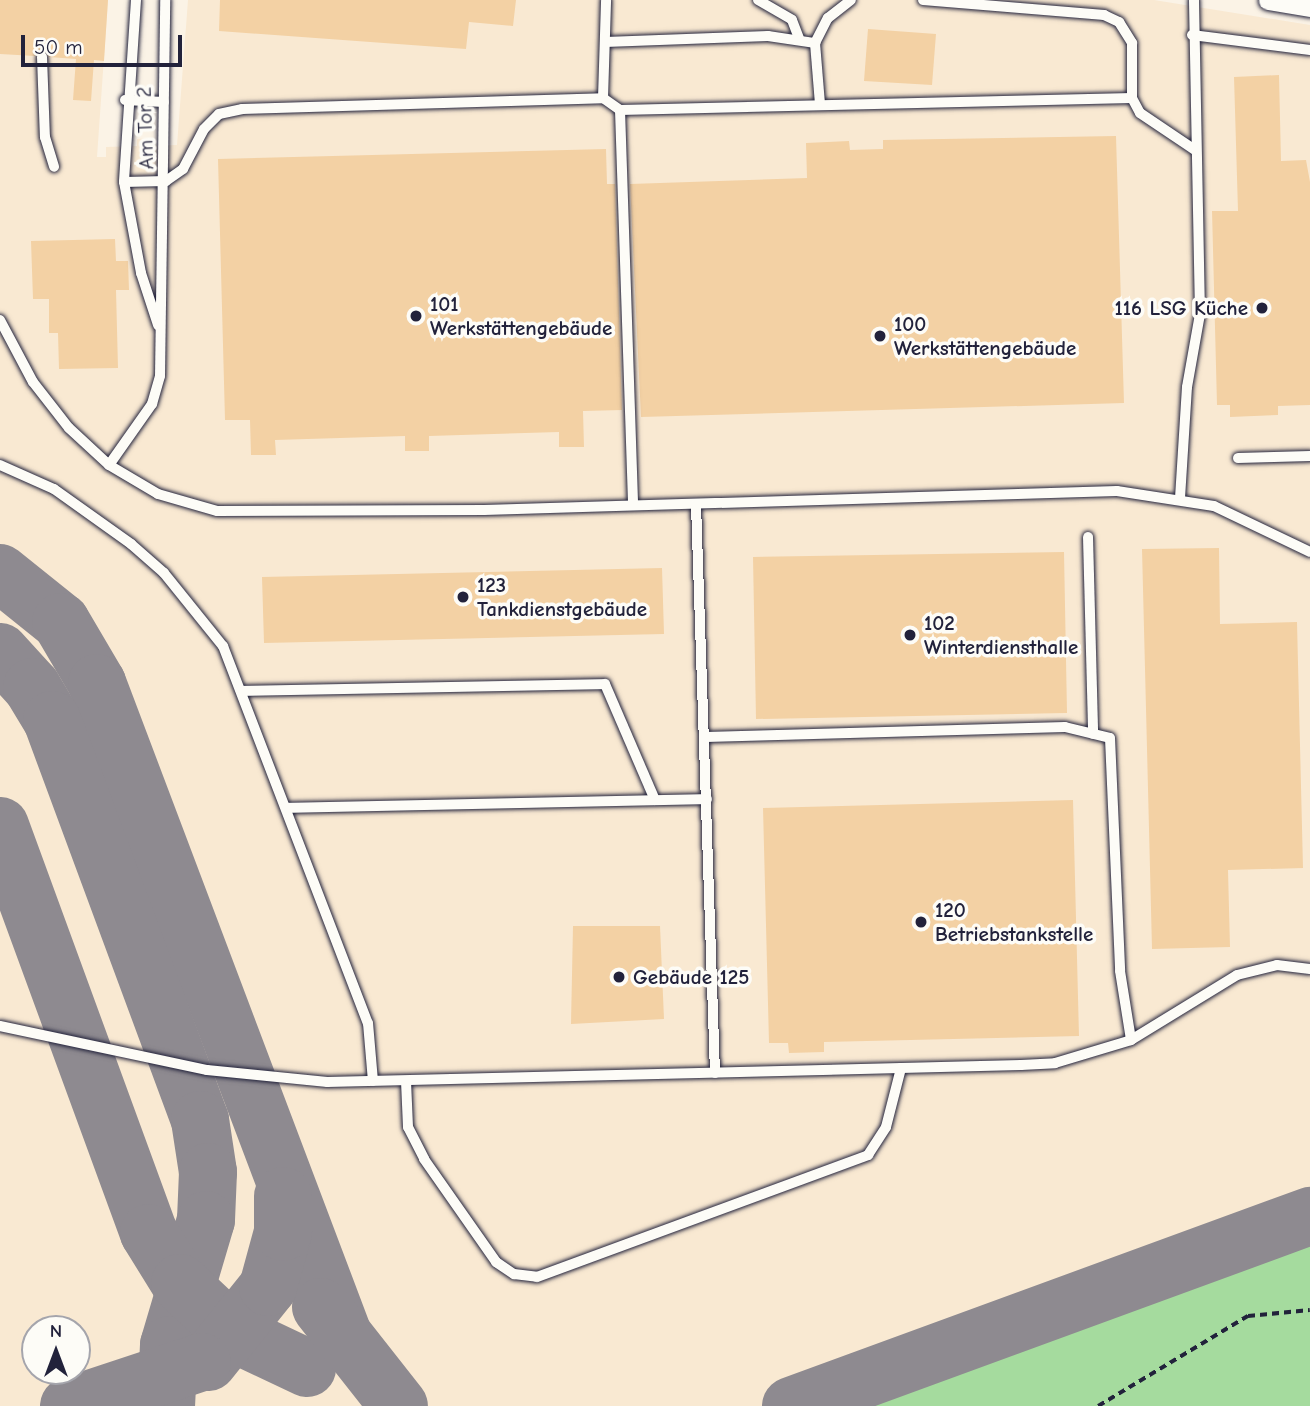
<!DOCTYPE html>
<html>
<head>
<meta charset="utf-8">
<style>
	body { margin:0 }
	#map { position:relative; width:1310px; height:1406px; overflow:hidden; background:#fbf3e6; font-family:"Comic Neue",sans-serif }
	div>[style] { position:absolute }
	.built>* { inset:0; background:#f9e9d2 }
	.green>* { inset:0; background:#a5db9e }
	.taxiway>* { height:58px; margin:-29px; padding:0 29px; transform-origin:29px; border-radius:29px; background:#8e8a90 }
	.building>* { inset:0; background:#f3d1a4 }
	.path>* { height:3.5px; margin-top:-1.75px; transform-origin:0; background:repeating-linear-gradient(90deg,#22223b 0 7px,transparent 0 12px) }
	.roads { filter:drop-shadow(0 0 2px #22223b) drop-shadow(0 0 2px #22223b) }
	.service>* { height:10px; margin:-5px; padding:0 5px; transform-origin:5px; border-radius:5px; background:#fdfcf7 }
	.minor>* { height:19px; margin:-9.5px; padding:0 9.5px; transform-origin:9.5px; border-radius:9.5px; background:#fdfcf7 }
	.dots>* { width:19px; height:19px; translate:-50% -50%; box-sizing:border-box; border:4px solid #fdfcf7; border-radius:50% }
	span { translate:-50% -50%; white-space:nowrap; text-align:center; line-height:1.15; -webkit-text-stroke:7px #fdfcf7; paint-order:stroke }
	.street-label { font-size:21px; color:#22223b }
	.poi-label { font-size:21px; color:#22223b; font-weight:700 }
	.left { translate:0 -50%; text-align:left }
	.right { translate:-100% -50%; text-align:right }
	.north { position:absolute; left:21px; top:1315px; width:70px; height:70px; box-sizing:border-box; background:#fdfcf7; border:2px solid #a5a5ac; border-radius:50%; rotate:0deg; font-size:19px; font-weight:700; line-height:28px; text-align:center; color:#22223b }
	.north::after { content:''; display:block; margin:auto; width:24px; height:32px; background:#22223b; clip-path:polygon(50% 0,100% 100%,50% 72%,0 100%) }
	.scale { position:absolute; left:21px; top:35px; width:161px; height:32px; box-sizing:border-box; border:4px solid #22223b; border-top:0; padding-left:9px; font-size:21px; line-height:24px; white-space:nowrap; color:#22223b; -webkit-text-stroke:5px #fdfcf7; paint-order:stroke }
</style>
</head>
<body>
<div id="map">
	<div class="built">
		<div style="clip-path:polygon(evenodd,0 0,108px 0,97px 157px,106px 157px,106px 147px,137px 146px,137px 139px,148px 138px,148px 146px,177px 145px,188px 0,1154px 0,1310px 25px,1310px 1406px,0 1406px,0 0,35px 1329px,77px 1329px,77px 1371px,35px 1371px,35px 1329px)"></div>
	</div>
	<div class="green">
		<div style="clip-path:polygon(1310px 1241px,1310px 1406px,863px 1406px)"></div>
	</div>
	<div class="taxiway">
		<div style="left:0;top:573px;width:78px;rotate:38.8deg"></div>
		<div style="left:61px;top:622px;width:71px;rotate:59.5deg"></div>
		<div style="left:97px;top:683px;width:699px;rotate:69.31deg"></div>
		<div style="left:0;top:652px;width:47px;rotate:47.6deg"></div>
		<div style="left:32px;top:687px;width:39px;rotate:59deg"></div>
		<div style="left:52px;top:720px;width:427px;rotate:69.7deg"></div>
		<div style="left:200px;top:1120px;width:53px;rotate:81.3deg"></div>
		<div style="left:208px;top:1172px;width:48px;rotate:92.4deg"></div>
		<div style="left:206px;top:1220px;width:130px;rotate:106.5deg"></div>
		<div style="left:169px;top:1345px;width:61px;rotate:92.8deg"></div>
		<div style="left:0;top:826px;width:433px;rotate:69.9deg"></div>
		<div style="left:149px;top:1233px;width:59px;rotate:58.2deg"></div>
		<div style="left:180px;top:1283px;width:73px;rotate:43.3deg"></div>
		<div style="left:233px;top:1333px;width:82px;rotate:25.3deg"></div>
		<div style="left:321px;top:1307px;width:126px;rotate:51.8deg"></div>
		<div style="left:208px;top:1362px;width:96px;rotate:-51.3deg"></div>
		<div style="left:268px;top:1287px;width:57px;rotate:-74.7deg"></div>
		<div style="left:283px;top:1232px;width:36px;rotate:-90deg"></div>
		<div style="left:69px;top:1406px;width:140px;rotate:-18.3deg"></div>
		<div style="left:791px;top:1406px;width:553px;rotate:-20.11deg"></div>
	</div>
	<div class="building">
		<div style="clip-path:polygon(0 0,108px 0,104px 61px,94px 60px,91px 101px,73px 100px,76px 59px,49px 57px,42px 50px,35px 56px,0 54px)"></div>
		<div style="clip-path:polygon(220px 0,516px 0,513px 26px,469px 22px,466px 49px,219px 31px)"></div>
		<div style="clip-path:polygon(868px 29px,936px 34px,932px 85px,864px 81px)"></div>
		<div style="clip-path:polygon(1279px 75px,1281px 161px,1306px 160px,1310px 182px,1310px 405px,1278px 406px,1278px 415px,1230px 417px,1230px 405px,1217px 405px,1212px 211px,1238px 211px,1234px 77px)"></div>
		<div style="clip-path:polygon(1116px 136px,1124px 403px,641px 417px,630px 184px,807px 178px,806px 143px,849px 141px,850px 150px,883px 149px,883px 140px)"></div>
		<div style="clip-path:polygon(606px 149px,607px 184px,615px 184px,622px 410px,583px 411px,584px 447px,559px 447px,559px 432px,429px 436px,429px 451px,405px 451px,405px 436px,275px 440px,276px 455px,251px 455px,250px 420px,225px 420px,218px 159px)"></div>
		<div style="clip-path:polygon(115px 239px,116px 261px,128px 261px,129px 290px,116px 290px,118px 368px,59px 369px,58px 333px,49px 333px,49px 299px,33px 299px,31px 241px)"></div>
		<div style="clip-path:polygon(1219px 548px,1220px 624px,1297px 622px,1303px 868px,1228px 870px,1230px 947px,1152px 949px,1142px 549px)"></div>
		<div style="clip-path:polygon(1064px 552px,1067px 713px,756px 719px,753px 557px)"></div>
		<div style="clip-path:polygon(662px 568px,664px 634px,264px 643px,262px 577px)"></div>
		<div style="clip-path:polygon(1073px 800px,1079px 1036px,824px 1042px,824px 1052px,789px 1053px,788px 1043px,769px 1043px,763px 808px)"></div>
		<div style="clip-path:polygon(573px 926px,660px 926px,664px 1019px,571px 1024px)"></div>
	</div>
	<div class="path">
		<div style="left:1098px;top:1406px;width:175px;rotate:-31deg"></div>
		<div style="left:1248px;top:1316px;width:62px;rotate:-5.5deg"></div>
	</div>
	<div class="roads">
		<div class="service">
			<div style="left:136px;top:0;width:182px;rotate:93.8deg"></div>
			<div style="left:124px;top:182px;width:93px;rotate:79.4deg"></div>
			<div style="left:141px;top:273px;width:55px;rotate:71.9deg"></div>
			<div style="left:758px;top:0;width:39px;rotate:30deg"></div>
			<div style="left:792px;top:20px;width:19px;rotate:69deg"></div>
			<div style="left:923px;top:0;width:182px;rotate:4.7deg"></div>
			<div style="left:1104px;top:15px;width:17px;rotate:25deg"></div>
			<div style="left:1119px;top:22px;width:25px;rotate:58deg"></div>
			<div style="left:1132px;top:43px;width:55px;rotate:90deg"></div>
			<div style="left:1132px;top:98px;width:17px;rotate:62deg"></div>
			<div style="left:1140px;top:113px;width:66px;rotate:33.9deg"></div>
			<div style="left:1192px;top:35px;width:119px;rotate:7.2deg"></div>
			<div style="left:605px;top:42px;width:163px;rotate:-2.1deg"></div>
			<div style="left:768px;top:36px;width:48px;rotate:8.5deg"></div>
			<div style="left:42px;top:57px;width:80px;rotate:87.9deg"></div>
			<div style="left:45px;top:137px;width:31px;rotate:73deg"></div>
			<div style="left:603px;top:98px;width:98px;rotate:-88.2deg"></div>
			<div style="left:125px;top:100px;width:39px;rotate:3deg"></div>
			<div style="left:820px;top:104px;width:61px;rotate:-94.7deg"></div>
			<div style="left:815px;top:43px;width:28px;rotate:-63deg"></div>
			<div style="left:828px;top:18px;width:29px;rotate:-38deg"></div>
			<div style="left:620px;top:110px;width:395px;rotate:88.1deg"></div>
			<div style="left:124px;top:182px;width:42px;rotate:-1.4deg"></div>
			<div style="left:166px;top:181px;width:21px;rotate:-35deg"></div>
			<div style="left:183px;top:169px;width:45px;rotate:-62.3deg"></div>
			<div style="left:204px;top:129px;width:21px;rotate:-45deg"></div>
			<div style="left:219px;top:114px;width:24px;rotate:-12deg"></div>
			<div style="left:242px;top:109px;width:361px;rotate:-1.7deg"></div>
			<div style="left:603px;top:98px;width:21px;rotate:35deg"></div>
			<div style="left:620px;top:110px;width:512px;rotate:-1.34deg"></div>
			<div style="left:0;top:320px;width:70px;rotate:62deg"></div>
			<div style="left:33px;top:382px;width:58px;rotate:52deg"></div>
			<div style="left:69px;top:428px;width:54px;rotate:42.8deg"></div>
			<div style="left:109px;top:465px;width:57px;rotate:30.6deg"></div>
			<div style="left:158px;top:494px;width:61px;rotate:16.1deg"></div>
			<div style="left:217px;top:511px;width:267px;rotate:-0.2deg"></div>
			<div style="left:484px;top:510px;width:633px;rotate:-1.72deg"></div>
			<div style="left:1117px;top:491px;width:98px;rotate:8.8deg"></div>
			<div style="left:1214px;top:506px;width:106px;rotate:25.6deg"></div>
			<div style="left:1238px;top:458px;width:72px;rotate:-1.6deg"></div>
			<div style="left:0;top:465px;width:59px;rotate:24deg"></div>
			<div style="left:54px;top:489px;width:95px;rotate:35.5deg"></div>
			<div style="left:131px;top:544px;width:44px;rotate:41.3deg"></div>
			<div style="left:164px;top:573px;width:94px;rotate:51.1deg"></div>
			<div style="left:223px;top:646px;width:404px;rotate:69deg"></div>
			<div style="left:368px;top:1023px;width:58px;rotate:85.1deg"></div>
			<div style="left:109px;top:465px;width:75px;rotate:-54.8deg"></div>
			<div style="left:152px;top:404px;width:29px;rotate:-74deg"></div>
			<div style="left:160px;top:376px;width:376px;rotate:-89.2deg"></div>
			<div style="left:1180px;top:498px;width:111px;rotate:-86.4deg"></div>
			<div style="left:1187px;top:387px;width:74px;rotate:-79.9deg"></div>
			<div style="left:1200px;top:314px;width:314px;rotate:-91.1deg"></div>
			<div style="left:696px;top:504px;width:569px;rotate:88.09deg"></div>
			<div style="left:1088px;top:537px;width:197px;rotate:88.5deg"></div>
			<div style="left:243px;top:691px;width:362px;rotate:-1.1deg"></div>
			<div style="left:605px;top:684px;width:126px;rotate:66.7deg"></div>
			<div style="left:706px;top:737px;width:359px;rotate:-1.6deg"></div>
			<div style="left:1065px;top:727px;width:46px;rotate:13.7deg"></div>
			<div style="left:1110px;top:738px;width:233px;rotate:87.5deg"></div>
			<div style="left:1120px;top:971px;width:70px;rotate:80.9deg"></div>
			<div style="left:286px;top:808px;width:421px;rotate:-1.2deg"></div>
			<div style="left:0;top:1026px;width:212px;rotate:12deg"></div>
			<div style="left:207px;top:1070px;width:121px;rotate:5.7deg"></div>
			<div style="left:327px;top:1082px;width:694px;rotate:-1.4deg"></div>
			<div style="left:1021px;top:1065px;width:34px;rotate:-3deg"></div>
			<div style="left:1055px;top:1063px;width:79px;rotate:-16.8deg"></div>
			<div style="left:1131px;top:1040px;width:124px;rotate:-31.5deg"></div>
			<div style="left:1237px;top:975px;width:41px;rotate:-14deg"></div>
			<div style="left:1277px;top:965px;width:33px;rotate:7deg"></div>
			<div style="left:406px;top:1081px;width:46px;rotate:87.5deg"></div>
			<div style="left:408px;top:1127px;width:36px;rotate:63deg"></div>
			<div style="left:424px;top:1159px;width:126px;rotate:55deg"></div>
			<div style="left:496px;top:1262px;width:22px;rotate:34deg"></div>
			<div style="left:514px;top:1274px;width:23px;rotate:7deg"></div>
			<div style="left:537px;top:1277px;width:353px;rotate:-20.2deg"></div>
			<div style="left:868px;top:1155px;width:33px;rotate:-57deg"></div>
			<div style="left:886px;top:1127px;width:61px;rotate:-75.7deg"></div>
		</div>
		<div class="minor">
			<div style="left:1268px;top:0;width:43px;rotate:9.5deg"></div>
		</div>
	</div>
	<div class="dots">
		<div style="left:1262px;top:308px;background:#22223b"></div>
		<div style="left:416px;top:316px;background:#22223b"></div>
		<div style="left:880px;top:336px;background:#22223b"></div>
		<div style="left:463px;top:597px;background:#22223b"></div>
		<div style="left:910px;top:635px;background:#22223b"></div>
		<div style="left:921px;top:922px;background:#22223b"></div>
		<div style="left:619px;top:977px;background:#22223b"></div>
	</div>
	<div class="street-label">
		<span style="left:145px;top:128px;rotate:-92deg">Am Tor 2</span>
	</div>
	<div class="poi-label">
		<span class="left" style="left:430px;top:316px">101<br>Werkstättengebäude</span>
		<span class="right" style="left:1248px;top:308px">116 LSG Küche</span>
		<span class="left" style="left:894px;top:336px">100<br>Werkstättengebäude</span>
		<span class="left" style="left:477px;top:597px">123<br>Tankdienstgebäude</span>
		<span class="left" style="left:924px;top:635px">102<br>Winterdiensthalle</span>
		<span class="left" style="left:935px;top:922px">120<br>Betriebstankstelle</span>
		<span class="left" style="left:633px;top:977px">Gebäude 125</span>
	</div>
	<div class="north">N</div>
	<div class="scale">50 m</div>
</div>
</body>
</html>
